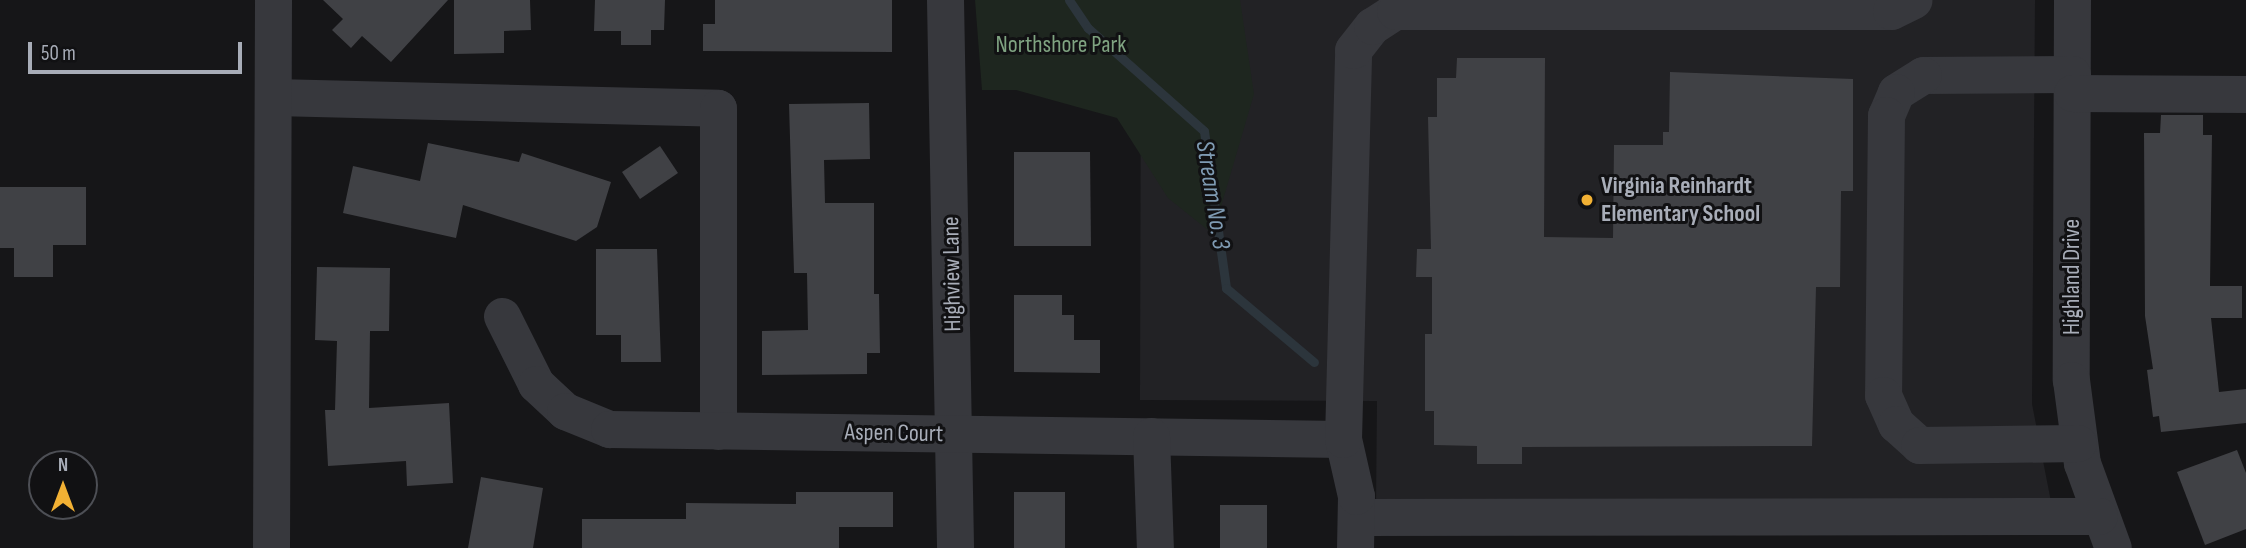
<!DOCTYPE html>
<html>
<head>
<meta charset="utf-8">
<style>
	body { margin:0 }
	#map { position:relative; width:2246px; height:548px; overflow:hidden; background:#161618; font-family:"Sofia Sans Condensed",sans-serif }
	div>[style] { position:absolute }
	.built>* { inset:0; background:#222225 }
	.green>* { inset:0; background:#1e261f }
	.stream>* { height:9px; margin:-4.5px; padding:0 4.5px; transform-origin:4.5px; border-radius:4.5px; background:#2c353c }
	.building>* { inset:0; background:#404145 }
	.minor>* { height:37px; margin:-18.5px; padding:0 18.5px; transform-origin:18.5px; border-radius:18.5px; background:#37383d }
	.dots>* { width:19px; height:19px; translate:-50% -50%; box-sizing:border-box; border:4px solid #111113; border-radius:50% }
	span { translate:-50% -50%; white-space:nowrap; text-align:center; line-height:1.15; -webkit-text-stroke:6px #111113; paint-order:stroke }
	.park-label { font-size:24px; color:#7fa381 }
	.poi-label { font-size:24px; color:#a8adb8; font-weight:700 }
	.left { translate:0 -50%; text-align:left }
	.street-label { font-size:24px; color:#a8adb8 }
	.water-label { font-size:26px; color:#7f9bb3; font-style:italic }
	.north { position:absolute; left:28px; top:450px; width:70px; height:70px; box-sizing:border-box; background:#111113; border:2px solid #4d4f55; border-radius:50%; rotate:0deg; font-size:19px; font-weight:700; line-height:28px; text-align:center; color:#a8adb8 }
	.north::after { content:''; display:block; margin:auto; width:24px; height:32px; background:#f2b134; clip-path:polygon(50% 0,100% 100%,50% 72%,0 100%) }
	.scale { position:absolute; left:28px; top:42px; width:214px; height:32px; box-sizing:border-box; border:4px solid #a8adb8; border-top:0; padding-left:9px; font-size:21px; line-height:24px; white-space:nowrap; color:#a8adb8; -webkit-text-stroke:5px #111113; paint-order:stroke }
</style>
</head>
<body>
<div id="map">
	<div class="built">
		<div style="clip-path:polygon(1141px 0,2035px 0,2032px 404px,2052px 507px,1376px 502px,1377px 401px,1140px 400px)"></div>
	</div>
	<div class="green">
		<div style="clip-path:polygon(975px 0,1240px 0,1254px 94px,1213px 234px,1168px 198px,1117px 118px,1016px 90px,982px 90px)"></div>
	</div>
	<div class="stream">
		<div style="left:1069px;top:0;width:34px;rotate:56deg"></div>
		<div style="left:1088px;top:28px;width:155px;rotate:41.6deg"></div>
		<div style="left:1204px;top:131px;width:159px;rotate:82deg"></div>
		<div style="left:1226px;top:288px;width:115px;rotate:40.1deg"></div>
	</div>
	<div class="building">
		<div style="clip-path:polygon(323px 0,448px 0,391px 62px,362px 36px,351px 48px,332px 30px,343px 19px)"></div>
		<div style="clip-path:polygon(454px 0,530px 0,531px 30px,504px 31px,504px 53px,454px 54px)"></div>
		<div style="clip-path:polygon(595px 0,665px 0,664px 30px,651px 30px,651px 45px,621px 45px,621px 31px,594px 31px)"></div>
		<div style="clip-path:polygon(715px 0,892px 0,892px 52px,703px 51px,703px 24px,715px 24px)"></div>
		<div style="clip-path:polygon(1457px 58px,1545px 58px,1544px 237px,1613px 238px,1614px 145px,1663px 145px,1663px 132px,1669px 132px,1670px 72px,1853px 79px,1853px 191px,1841px 191px,1840px 287px,1816px 287px,1812px 446px,1522px 447px,1522px 464px,1477px 464px,1477px 446px,1434px 445px,1434px 411px,1425px 411px,1425px 334px,1432px 334px,1432px 277px,1416px 277px,1417px 249px,1431px 249px,1428px 117px,1437px 117px,1437px 78px,1456px 78px)"></div>
		<div style="clip-path:polygon(869px 103px,870px 159px,824px 160px,825px 203px,874px 203px,874px 294px,879px 294px,880px 353px,867px 353px,867px 374px,762px 375px,762px 331px,808px 330px,807px 273px,794px 273px,789px 104px)"></div>
		<div style="clip-path:polygon(2161px 115px,2203px 115px,2203px 135px,2212px 135px,2210px 286px,2242px 286px,2242px 318px,2211px 318px,2219px 392px,2246px 389px,2246px 423px,2161px 432px,2159px 416px,2153px 417px,2147px 370px,2153px 369px,2145px 316px,2144px 133px,2160px 133px)"></div>
		<div style="clip-path:polygon(428px 143px,519px 162px,522px 153px,611px 182px,597px 227px,576px 241px,463px 205px,456px 238px,343px 213px,353px 166px,420px 181px)"></div>
		<div style="clip-path:polygon(660px 146px,678px 173px,640px 199px,622px 172px)"></div>
		<div style="clip-path:polygon(1014px 152px,1090px 152px,1091px 246px,1014px 246px)"></div>
		<div style="clip-path:polygon(0 187px,86px 187px,86px 245px,53px 245px,53px 277px,14px 277px,14px 248px,0 248px)"></div>
		<div style="clip-path:polygon(596px 249px,657px 249px,661px 362px,621px 362px,621px 335px,596px 335px)"></div>
		<div style="clip-path:polygon(317px 267px,390px 268px,389px 331px,370px 331px,369px 408px,449px 403px,453px 483px,407px 486px,406px 461px,328px 466px,325px 410px,335px 410px,337px 341px,315px 340px)"></div>
		<div style="clip-path:polygon(1014px 295px,1062px 295px,1062px 315px,1074px 315px,1074px 340px,1100px 340px,1100px 373px,1014px 372px)"></div>
		<div style="clip-path:polygon(2237px 450px,2246px 473px,2246px 529px,2205px 545px,2177px 472px)"></div>
		<div style="clip-path:polygon(481px 477px,543px 488px,533px 548px,468px 548px)"></div>
		<div style="clip-path:polygon(796px 492px,893px 492px,893px 527px,839px 527px,839px 548px,582px 548px,582px 519px,686px 519px,686px 503px,796px 504px)"></div>
		<div style="clip-path:polygon(1014px 492px,1065px 492px,1065px 548px,1014px 548px)"></div>
		<div style="clip-path:polygon(1220px 505px,1267px 505px,1267px 548px,1220px 548px)"></div>
	</div>
	<div class="minor">
		<div style="left:945px;top:0;width:548px;rotate:88.95deg"></div>
		<div style="left:2072px;top:0;width:380px;rotate:90.2deg"></div>
		<div style="left:2071px;top:380px;width:84px;rotate:82.5deg"></div>
		<div style="left:2082px;top:463px;width:90px;rotate:70deg"></div>
		<div style="left:2072px;top:74px;width:149px;rotate:179.6deg"></div>
		<div style="left:1923px;top:75px;width:32px;rotate:148deg"></div>
		<div style="left:1896px;top:92px;width:25px;rotate:113deg"></div>
		<div style="left:1886px;top:115px;width:280px;rotate:90.6deg"></div>
		<div style="left:1883px;top:395px;width:32px;rotate:66deg"></div>
		<div style="left:1896px;top:424px;width:31px;rotate:42deg"></div>
		<div style="left:1919px;top:445px;width:159px;rotate:-0.7deg"></div>
		<div style="left:2072px;top:93px;width:174px;rotate:0.3deg"></div>
		<div style="left:274px;top:97px;width:444px;rotate:1.4deg"></div>
		<div style="left:718px;top:108px;width:323px;rotate:90deg"></div>
		<div style="left:502px;top:316px;width:76px;rotate:63.4deg"></div>
		<div style="left:536px;top:384px;width:40px;rotate:43deg"></div>
		<div style="left:565px;top:411px;width:48px;rotate:22.2deg"></div>
		<div style="left:609px;top:429px;width:734px;rotate:0.78deg"></div>
		<div style="left:1151px;top:436px;width:112px;rotate:88deg"></div>
		<div style="left:1356px;top:517px;width:743px;rotate:-0.08deg"></div>
		<div style="left:271px;top:548px;width:548px;rotate:-89.79deg"></div>
		<div style="left:1355px;top:548px;width:52px;rotate:-88.9deg"></div>
		<div style="left:1356px;top:496px;width:58px;rotate:-102.8deg"></div>
		<div style="left:1343px;top:439px;width:389px;rotate:-88.5deg"></div>
		<div style="left:1353px;top:50px;width:31px;rotate:-52deg"></div>
		<div style="left:1372px;top:26px;width:27px;rotate:-33deg"></div>
		<div style="left:1395px;top:11px;width:496px"></div>
		<div style="left:1891px;top:11px;width:25px;rotate:-26deg"></div>
	</div>
	<div class="dots">
		<div style="left:1587px;top:200px;background:#f2b134"></div>
	</div>
	<div class="park-label">
		<span style="left:1061px;top:45px">Northshore Park</span>
	</div>
	<div class="poi-label">
		<span class="left" style="left:1601px;top:200px">Virginia Reinhardt<br>Elementary School</span>
	</div>
	<div class="street-label">
		<span style="left:952px;top:274px;rotate:-91deg">Highview Lane</span>
		<span style="left:2072px;top:277px;rotate:-90deg">Highland Drive</span>
		<span style="left:894px;top:433px;rotate:1deg">Aspen Court</span>
	</div>
	<div class="water-label">
		<span style="left:1212px;top:195px;rotate:81deg">Stream No. 3</span>
	</div>
	<div class="north">N</div>
	<div class="scale">50 m</div>
</div>
</body>
</html>
